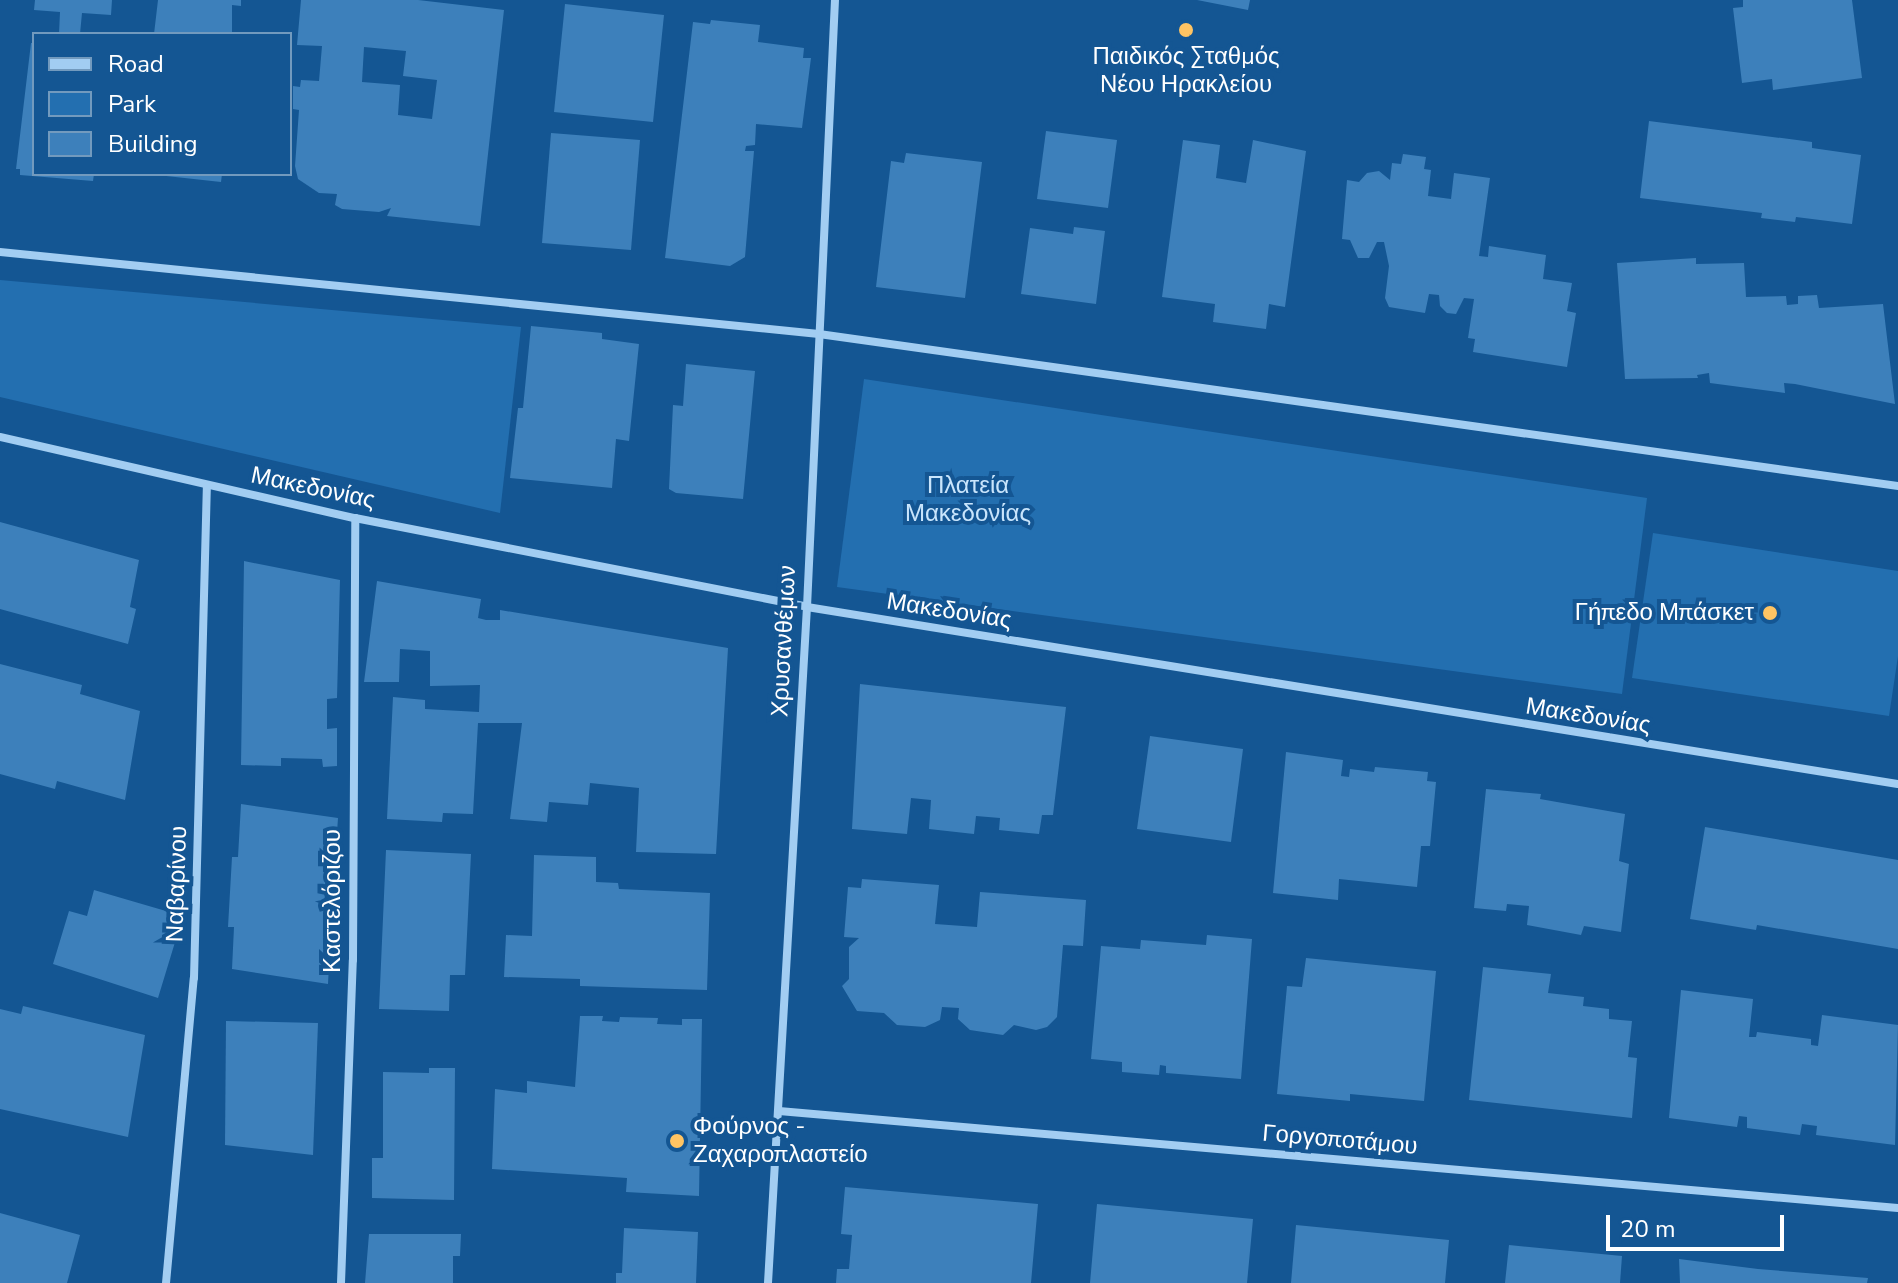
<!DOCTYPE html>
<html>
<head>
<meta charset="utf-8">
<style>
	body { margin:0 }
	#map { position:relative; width:1898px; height:1283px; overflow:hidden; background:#145693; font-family:"Nunito Sans",sans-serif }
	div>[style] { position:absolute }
	.green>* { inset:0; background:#236fb0 }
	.building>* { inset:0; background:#3d80bb }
	.minor>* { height:8px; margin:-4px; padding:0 4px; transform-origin:4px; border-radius:4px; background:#a2cdf2 }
	.dots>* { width:22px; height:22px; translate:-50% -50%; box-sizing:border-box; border:4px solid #145693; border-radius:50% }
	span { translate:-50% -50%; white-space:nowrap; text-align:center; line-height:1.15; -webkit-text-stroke:8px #145693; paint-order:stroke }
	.poi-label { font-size:24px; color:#fff }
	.right { translate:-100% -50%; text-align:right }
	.left { translate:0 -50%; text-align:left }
	.park-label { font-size:24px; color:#c9e5fc }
	.street-label { font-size:24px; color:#fff }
	.legend { position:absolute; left:32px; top:32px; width:260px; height:144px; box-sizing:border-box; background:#145693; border:2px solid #729abe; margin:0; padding:10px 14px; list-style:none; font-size:24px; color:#fff }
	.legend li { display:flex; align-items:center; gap:16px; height:40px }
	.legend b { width:40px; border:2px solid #729abe }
	.scale { position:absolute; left:1606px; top:1215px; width:178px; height:36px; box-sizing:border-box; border:4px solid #fff; border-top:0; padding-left:10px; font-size:24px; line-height:28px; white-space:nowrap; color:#fff; -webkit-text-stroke:6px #145693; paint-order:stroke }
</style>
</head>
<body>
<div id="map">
	<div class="green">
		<div style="clip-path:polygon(0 280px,521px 327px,500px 513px,0 397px)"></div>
		<div style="clip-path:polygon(864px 379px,1647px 498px,1622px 694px,837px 587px)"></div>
		<div style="clip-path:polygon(1653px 533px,1898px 571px,1898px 656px,1889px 716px,1632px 678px)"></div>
	</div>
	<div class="building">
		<div style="clip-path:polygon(35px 0,112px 0,111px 15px,82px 13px,80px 34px,59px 34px,60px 12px,34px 10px)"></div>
		<div style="clip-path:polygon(158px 0,241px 0,241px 6px,232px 5px,232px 34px,154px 34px)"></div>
		<div style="clip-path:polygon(evenodd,301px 0,418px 0,504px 10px,480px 226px,387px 216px,391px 208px,379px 212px,342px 209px,335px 205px,337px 194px,319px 193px,298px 179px,295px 166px,299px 110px,293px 109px,293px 86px,300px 87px,301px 80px,319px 81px,322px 46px,297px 45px,301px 0,364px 47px,406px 51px,403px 76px,437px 80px,432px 119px,398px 115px,400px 85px,362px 82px,364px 47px)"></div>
		<div style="clip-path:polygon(1197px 0,1250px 0,1248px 10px)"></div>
		<div style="clip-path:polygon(1743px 0,1852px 0,1862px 78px,1773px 90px,1772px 79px,1742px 83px,1733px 8px,1743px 7px)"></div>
		<div style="clip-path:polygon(565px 4px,664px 15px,653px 122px,554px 112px)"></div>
		<div style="clip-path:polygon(711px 20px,760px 25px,758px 42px,804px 48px,803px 58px,811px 58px,802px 128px,756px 124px,755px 145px,746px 146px,745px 151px,754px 151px,745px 257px,730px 266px,665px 258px,693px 22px,710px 24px)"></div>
		<div style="clip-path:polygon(31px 43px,34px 43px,34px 174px,94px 174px,93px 181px,20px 175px,20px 169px,16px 169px)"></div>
		<div style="clip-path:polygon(1649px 121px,1812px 142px,1812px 148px,1861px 155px,1852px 224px,1796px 217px,1795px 222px,1761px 218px,1762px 213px,1640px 198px)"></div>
		<div style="clip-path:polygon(1046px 131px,1117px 140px,1108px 208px,1037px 199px)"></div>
		<div style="clip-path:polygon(551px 133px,640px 140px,631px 250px,542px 243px)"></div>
		<div style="clip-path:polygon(1183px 140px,1220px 145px,1216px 178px,1246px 183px,1253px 140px,1306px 151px,1285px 307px,1269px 304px,1266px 329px,1213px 322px,1215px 304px,1162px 297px)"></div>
		<div style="clip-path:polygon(906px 153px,982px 162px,965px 298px,876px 287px,891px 161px,904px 163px)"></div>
		<div style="clip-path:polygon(1403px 154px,1426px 157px,1424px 169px,1431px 170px,1428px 196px,1451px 199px,1454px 173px,1490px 178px,1479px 256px,1488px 257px,1489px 246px,1546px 255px,1543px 279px,1572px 283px,1567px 311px,1576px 313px,1567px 367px,1473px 352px,1475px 339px,1468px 338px,1474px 299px,1464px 298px,1456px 314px,1447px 313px,1440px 306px,1439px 295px,1429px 294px,1425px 313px,1389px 307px,1385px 298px,1389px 266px,1384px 242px,1377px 242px,1369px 258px,1358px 258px,1350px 240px,1342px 239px,1347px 180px,1359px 182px,1367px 173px,1379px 171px,1390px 180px,1392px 163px,1401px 164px)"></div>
		<div style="clip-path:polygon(148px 174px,222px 174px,221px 182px)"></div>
		<div style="clip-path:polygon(1074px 227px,1105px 231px,1096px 304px,1021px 294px,1030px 228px,1073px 234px)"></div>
		<div style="clip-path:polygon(1696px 258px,1696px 264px,1744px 263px,1746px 297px,1786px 296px,1787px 305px,1798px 304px,1798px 296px,1817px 295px,1819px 308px,1883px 304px,1895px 404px,1795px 384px,1784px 383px,1785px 393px,1710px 383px,1709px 373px,1697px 375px,1698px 378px,1625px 379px,1617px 263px)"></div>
		<div style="clip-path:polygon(531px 326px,602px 333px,602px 339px,639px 344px,629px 441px,616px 439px,612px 488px,510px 478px,518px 408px,523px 408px)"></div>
		<div style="clip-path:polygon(686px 364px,755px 371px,743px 499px,676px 493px,669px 489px,673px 405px,683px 406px)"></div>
		<div style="clip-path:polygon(0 522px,139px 560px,130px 607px,136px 609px,128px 644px,0 609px)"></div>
		<div style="clip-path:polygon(244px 561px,340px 580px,337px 698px,327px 699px,327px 729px,337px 728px,337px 766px,323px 767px,322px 759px,281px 758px,281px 766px,241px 765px)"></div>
		<div style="clip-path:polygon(377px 581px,481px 599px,478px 618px,486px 620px,500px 620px,500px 610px,728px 648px,716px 854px,636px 852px,639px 788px,590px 783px,588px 805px,549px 802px,547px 822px,510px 819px,522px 723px,478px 723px,473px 814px,443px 813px,442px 822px,387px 819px,393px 697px,425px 700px,425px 709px,479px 712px,480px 685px,430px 686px,430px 651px,400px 649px,399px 682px,364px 682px)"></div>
		<div style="clip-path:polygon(0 664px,82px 685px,80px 694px,140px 711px,125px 800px,57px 781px,55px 789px,0 774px)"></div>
		<div style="clip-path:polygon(860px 684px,1066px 707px,1053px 815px,1042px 815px,1039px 834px,999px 830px,1000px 818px,976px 816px,974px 834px,929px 829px,931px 800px,911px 798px,907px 834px,852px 829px)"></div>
		<div style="clip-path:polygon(1150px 736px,1243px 749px,1231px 842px,1137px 829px)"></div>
		<div style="clip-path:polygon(1286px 752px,1343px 760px,1341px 776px,1349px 777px,1350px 769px,1374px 772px,1375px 767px,1428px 772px,1427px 781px,1436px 782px,1430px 846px,1421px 846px,1417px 887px,1339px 879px,1338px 900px,1273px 893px)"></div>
		<div style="clip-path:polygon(1486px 789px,1541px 794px,1540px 799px,1625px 814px,1619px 861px,1629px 864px,1621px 932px,1584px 926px,1581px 935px,1527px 925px,1529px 906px,1507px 904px,1506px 911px,1474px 908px)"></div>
		<div style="clip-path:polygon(241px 804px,338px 818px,334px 876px,326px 876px,323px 925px,331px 926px,328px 984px,232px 969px,234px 927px,228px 927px,232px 857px,238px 857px)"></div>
		<div style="clip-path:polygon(1705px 827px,1898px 860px,1898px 949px,1757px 925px,1756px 930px,1690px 919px)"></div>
		<div style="clip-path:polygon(386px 850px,471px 854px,465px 975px,450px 975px,449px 1011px,379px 1009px)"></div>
		<div style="clip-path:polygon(534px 855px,596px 857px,596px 882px,618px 883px,619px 889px,710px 893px,707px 990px,580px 986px,580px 979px,504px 977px,506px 935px,532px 936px)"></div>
		<div style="clip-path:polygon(862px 879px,939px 885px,935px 924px,977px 927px,980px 892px,1086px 900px,1083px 946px,1063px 945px,1057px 1017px,1047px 1027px,1036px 1030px,1014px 1025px,1003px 1035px,970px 1030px,958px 1019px,959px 1008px,942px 1007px,940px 1020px,925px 1027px,897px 1025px,884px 1013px,857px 1011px,842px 986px,849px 979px,849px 947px,859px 938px,844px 937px,848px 887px,861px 888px)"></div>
		<div style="clip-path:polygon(94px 890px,183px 916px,158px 998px,53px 964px,69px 911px,87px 916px)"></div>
		<div style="clip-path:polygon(1207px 935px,1252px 939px,1241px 1079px,1166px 1073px,1166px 1066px,1160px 1065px,1159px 1075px,1122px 1072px,1122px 1062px,1091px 1059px,1101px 946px,1140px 949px,1141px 940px,1206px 945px)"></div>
		<div style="clip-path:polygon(1306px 958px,1436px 971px,1424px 1101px,1350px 1094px,1350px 1101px,1277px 1094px,1287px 986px,1302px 987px)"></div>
		<div style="clip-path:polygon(1483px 967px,1551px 974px,1548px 993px,1584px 997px,1583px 1006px,1609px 1009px,1609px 1019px,1632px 1021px,1628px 1057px,1637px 1058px,1632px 1118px,1469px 1100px)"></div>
		<div style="clip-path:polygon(1681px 990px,1753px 999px,1749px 1037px,1756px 1037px,1757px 1032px,1811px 1039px,1811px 1045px,1818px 1046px,1822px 1015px,1898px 1025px,1895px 1145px,1816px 1135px,1817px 1126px,1802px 1124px,1800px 1135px,1747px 1128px,1747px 1117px,1739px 1116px,1737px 1127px,1669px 1118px)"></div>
		<div style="clip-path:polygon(23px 1006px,145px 1035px,128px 1137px,0 1109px,0 1009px,21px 1014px)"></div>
		<div style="clip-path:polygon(580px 1016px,603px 1016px,602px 1021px,619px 1022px,620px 1017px,658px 1018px,657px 1024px,682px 1025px,682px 1019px,702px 1019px,699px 1196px,626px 1192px,627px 1178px,492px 1169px,495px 1089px,527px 1093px,527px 1081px,575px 1087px)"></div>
		<div style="clip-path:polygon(226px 1021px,318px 1023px,313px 1155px,225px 1145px)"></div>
		<div style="clip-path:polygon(429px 1068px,455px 1068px,454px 1200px,372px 1198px,372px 1158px,383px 1158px,383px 1072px,429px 1073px)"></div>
		<div style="clip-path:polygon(845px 1187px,1038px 1204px,1031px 1283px,836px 1283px,837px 1269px,849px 1269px,852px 1235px,841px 1234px)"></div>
		<div style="clip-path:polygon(1097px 1204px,1253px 1219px,1247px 1283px,1090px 1283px)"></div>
		<div style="clip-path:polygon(0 1213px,80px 1235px,67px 1283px,0 1283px)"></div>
		<div style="clip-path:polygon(1296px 1225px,1449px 1240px,1445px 1283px,1291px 1283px)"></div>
		<div style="clip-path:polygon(624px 1228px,698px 1232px,696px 1283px,616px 1283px,616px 1273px,622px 1273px)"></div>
		<div style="clip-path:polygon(369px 1234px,461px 1234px,460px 1256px,453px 1256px,453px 1283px,365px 1283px)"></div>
		<div style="clip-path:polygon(1509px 1245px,1622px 1256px,1620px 1283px,1505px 1283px)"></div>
		<div style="clip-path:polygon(1679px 1259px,1758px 1269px,1868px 1278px,1867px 1283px,1680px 1283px)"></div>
	</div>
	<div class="minor">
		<div style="left:0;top:252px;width:823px;rotate:5.72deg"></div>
		<div style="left:819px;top:334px;width:1090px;rotate:8.02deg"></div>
		<div style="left:0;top:437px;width:364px;rotate:12.9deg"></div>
		<div style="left:355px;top:518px;width:461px;rotate:11.1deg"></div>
		<div style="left:807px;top:607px;width:1105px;rotate:9.22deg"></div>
		<div style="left:779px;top:1111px;width:1123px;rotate:4.95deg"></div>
		<div style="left:166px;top:1283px;width:306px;rotate:-84.8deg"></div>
		<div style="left:194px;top:978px;width:492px;rotate:-88.5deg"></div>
		<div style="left:341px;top:1283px;width:323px;rotate:-87.9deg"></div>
		<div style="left:353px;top:960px;width:442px;rotate:-89.7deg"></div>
		<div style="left:768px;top:1283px;width:677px;rotate:-86.7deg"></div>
		<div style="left:807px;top:607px;width:608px;rotate:-87.36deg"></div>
	</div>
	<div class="dots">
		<div style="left:1186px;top:30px;background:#ffc463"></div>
		<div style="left:1770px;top:613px;background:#ffc463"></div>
		<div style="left:677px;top:1141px;background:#ffc463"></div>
	</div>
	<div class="poi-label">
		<span style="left:1186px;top:71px">Παιδικός Σταθμός<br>Νέου Ηρακλείου</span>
		<span class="right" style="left:1754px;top:613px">Γήπεδο Μπάσκετ</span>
		<span class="left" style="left:693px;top:1141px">Φούρνος -<br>Ζαχαροπλαστείο</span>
	</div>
	<div class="park-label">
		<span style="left:968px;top:500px">Πλατεία<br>Μακεδονίας</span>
	</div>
	<div class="street-label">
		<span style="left:313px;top:488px;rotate:12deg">Μακεδονίας</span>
		<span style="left:949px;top:611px;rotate:9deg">Μακεδονίας</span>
		<span style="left:784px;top:641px;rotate:-87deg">Χρυσανθέμων</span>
		<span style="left:1588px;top:716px;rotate:9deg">Μακεδονίας</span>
		<span style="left:177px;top:884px;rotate:-88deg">Ναβαρίνου</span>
		<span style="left:333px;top:901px;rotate:-90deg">Καστελόριζου</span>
		<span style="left:1340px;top:1140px;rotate:5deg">Γοργοποτάμου</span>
	</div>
	<ul class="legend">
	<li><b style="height:10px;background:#a2cdf2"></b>Road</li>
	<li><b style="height:22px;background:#236fb0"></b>Park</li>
	<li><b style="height:22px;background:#3d80bb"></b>Building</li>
	</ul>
	<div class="scale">20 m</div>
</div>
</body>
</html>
